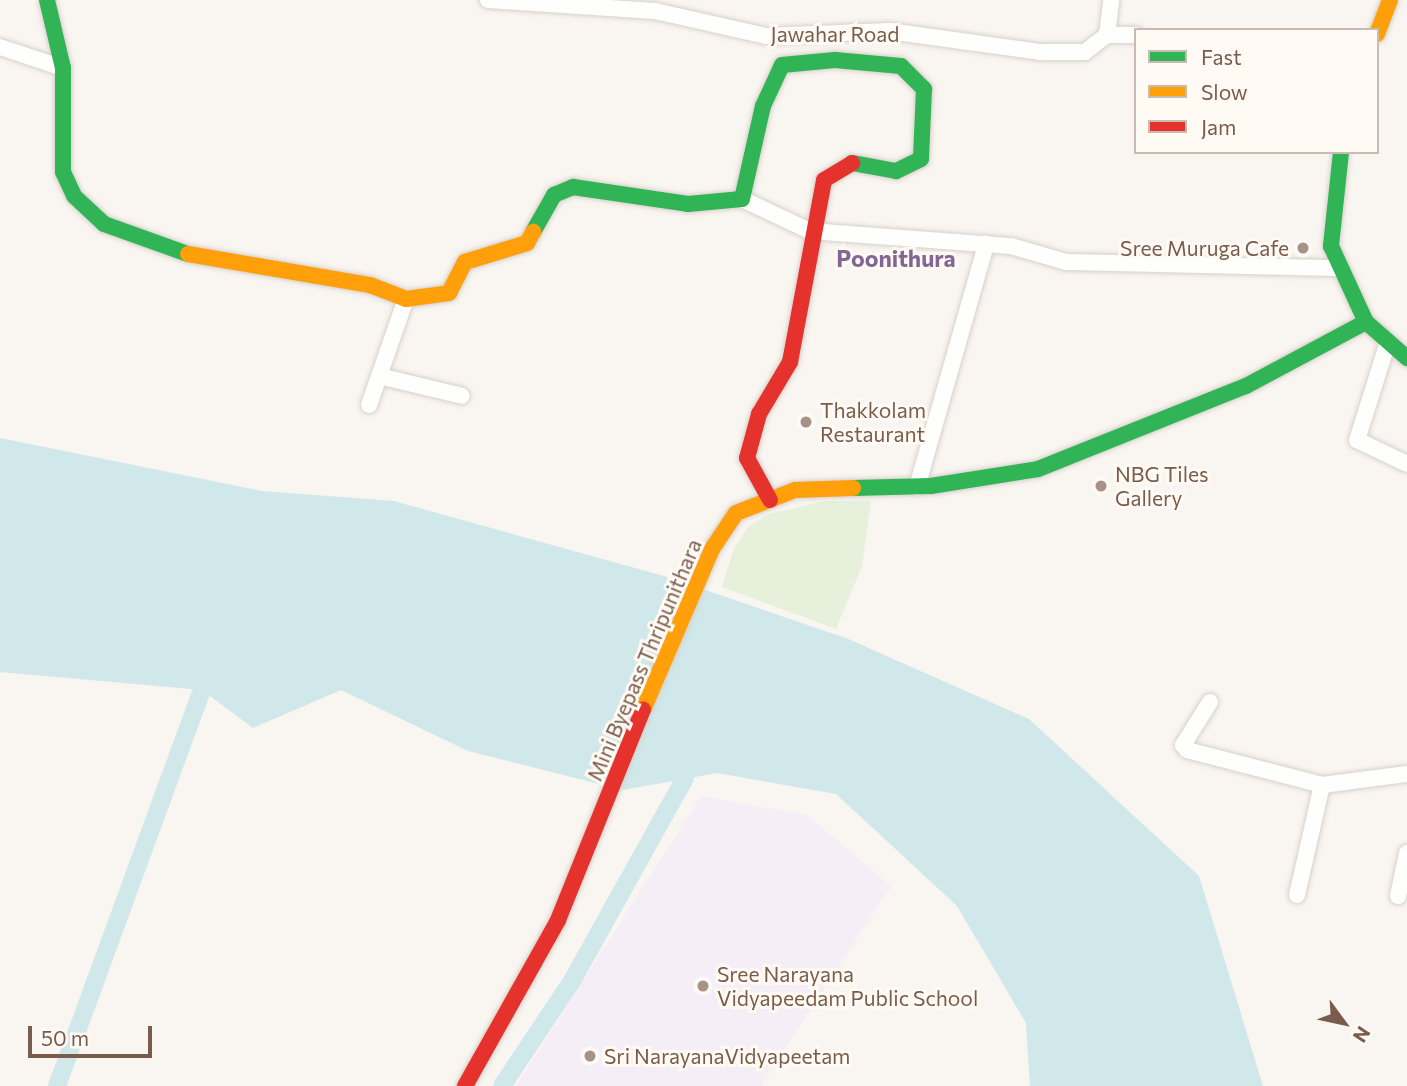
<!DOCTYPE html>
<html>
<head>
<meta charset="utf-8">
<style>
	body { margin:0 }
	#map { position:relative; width:1407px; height:1086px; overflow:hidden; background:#f9f5f0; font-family:Commissioner,sans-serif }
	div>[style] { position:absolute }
	.education>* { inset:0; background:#f6eef6 }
	.green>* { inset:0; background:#e7f0db }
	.water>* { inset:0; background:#d0e8ea }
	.canal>* { height:18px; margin:-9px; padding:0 9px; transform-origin:9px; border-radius:9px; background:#d0e8ea }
	.roads { filter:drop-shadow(0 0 2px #d7d1cb) drop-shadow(0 0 2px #d7d1cb) }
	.street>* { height:16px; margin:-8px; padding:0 8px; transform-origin:8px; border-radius:8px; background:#fefefd }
	.fast>* { height:16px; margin:-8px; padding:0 8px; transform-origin:8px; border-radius:8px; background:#30b455 }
	.slow>* { height:16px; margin:-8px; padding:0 8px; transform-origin:8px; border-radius:8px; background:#ff9f0a }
	.jam>* { height:16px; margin:-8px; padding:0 8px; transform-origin:8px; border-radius:8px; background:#e5322d }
	.dots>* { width:19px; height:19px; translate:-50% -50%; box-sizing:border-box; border:4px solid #fffaf3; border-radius:50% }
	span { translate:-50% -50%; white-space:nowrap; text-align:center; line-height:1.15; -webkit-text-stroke:6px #fffaf3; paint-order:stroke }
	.street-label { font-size:21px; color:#7a5c4d }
	.poi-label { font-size:21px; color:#7a5c4d }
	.right { translate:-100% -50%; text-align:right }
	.left { translate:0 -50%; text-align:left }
	.neighbourhood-label { font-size:23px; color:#846695; font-weight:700 }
	.legend { position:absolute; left:1134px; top:28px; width:245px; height:126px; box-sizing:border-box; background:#fffaf3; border:2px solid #cabbb1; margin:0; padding:9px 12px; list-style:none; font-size:21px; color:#7a5c4d }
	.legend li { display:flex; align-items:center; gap:14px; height:35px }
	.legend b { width:35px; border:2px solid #cabbb1 }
	.north { position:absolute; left:1309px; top:988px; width:70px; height:70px; -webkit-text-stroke:5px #fffaf3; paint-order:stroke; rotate:123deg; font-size:19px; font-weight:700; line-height:28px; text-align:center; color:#7a5c4d }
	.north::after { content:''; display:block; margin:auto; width:24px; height:32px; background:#7a5c4d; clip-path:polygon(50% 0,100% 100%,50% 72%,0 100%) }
	.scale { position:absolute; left:28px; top:1026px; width:124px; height:32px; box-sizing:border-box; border:4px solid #7a5c4d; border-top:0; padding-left:9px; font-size:21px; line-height:24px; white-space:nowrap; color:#7a5c4d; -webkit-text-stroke:5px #fffaf3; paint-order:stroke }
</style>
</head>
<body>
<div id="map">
	<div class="education">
		<div style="clip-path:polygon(701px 796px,807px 815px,891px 886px,761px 1086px,516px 1086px)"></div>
	</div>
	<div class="green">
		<div style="clip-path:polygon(825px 501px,871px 501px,862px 566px,836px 629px,722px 587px,734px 548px,749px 526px,769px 514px)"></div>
	</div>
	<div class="water">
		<div style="clip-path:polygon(0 438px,262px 491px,394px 501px,664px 576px,846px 638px,1029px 719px,1199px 876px,1263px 1086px,1030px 1086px,1026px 1023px,957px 906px,836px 794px,717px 773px,623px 790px,468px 751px,341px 690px,253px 728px,202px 690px,0 672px)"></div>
	</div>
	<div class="canal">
		<div style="left:57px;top:1086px;width:422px;rotate:-69.9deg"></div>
		<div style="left:502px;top:1086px;width:126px;rotate:-56.3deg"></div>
		<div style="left:572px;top:981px;width:232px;rotate:-60.9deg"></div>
	</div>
	<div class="roads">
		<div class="street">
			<div style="left:488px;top:0;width:167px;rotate:3.8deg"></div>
			<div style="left:655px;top:11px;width:114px;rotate:12.7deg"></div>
			<div style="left:766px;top:36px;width:123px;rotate:-2.3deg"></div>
			<div style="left:889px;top:31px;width:152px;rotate:7.9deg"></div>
			<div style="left:1040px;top:52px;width:45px"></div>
			<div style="left:1085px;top:52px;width:28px;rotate:-38deg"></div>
			<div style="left:1107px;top:35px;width:29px"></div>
			<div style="left:1107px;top:35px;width:35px;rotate:-83deg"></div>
			<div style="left:0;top:47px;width:66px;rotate:18.4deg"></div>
			<div style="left:742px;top:199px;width:75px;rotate:25.2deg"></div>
			<div style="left:810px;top:231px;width:202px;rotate:4.3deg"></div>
			<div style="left:1011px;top:246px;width:57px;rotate:16.2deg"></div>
			<div style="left:1066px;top:262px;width:273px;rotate:1.3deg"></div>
			<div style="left:1387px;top:345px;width:100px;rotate:107.5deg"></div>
			<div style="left:1357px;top:440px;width:55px;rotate:25.6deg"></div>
			<div style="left:379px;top:376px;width:85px;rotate:13.5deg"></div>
			<div style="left:369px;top:405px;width:112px;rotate:-70.8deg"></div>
			<div style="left:917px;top:487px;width:253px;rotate:-74.1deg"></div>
			<div style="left:1210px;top:702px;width:51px;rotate:122.1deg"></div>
			<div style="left:1183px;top:745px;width:6px;rotate:51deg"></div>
			<div style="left:1187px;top:750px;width:139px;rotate:14.5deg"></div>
			<div style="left:1322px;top:785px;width:86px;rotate:-7.4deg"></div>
			<div style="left:1297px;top:895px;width:113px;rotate:-77.2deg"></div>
			<div style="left:1398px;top:896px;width:44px;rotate:-78.2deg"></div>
		</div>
		<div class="fast">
			<div style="left:47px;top:0;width:70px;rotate:76.8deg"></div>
			<div style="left:63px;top:68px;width:104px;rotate:90deg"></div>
			<div style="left:63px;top:172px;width:26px;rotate:65deg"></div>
			<div style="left:74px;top:196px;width:41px;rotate:43deg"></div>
			<div style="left:104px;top:224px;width:89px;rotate:19.7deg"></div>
			<div style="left:1341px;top:152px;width:95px;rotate:96.1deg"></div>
			<div style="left:1331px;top:246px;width:84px;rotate:65.3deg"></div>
			<div style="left:1366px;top:322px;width:55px;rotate:41.3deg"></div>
			<div style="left:533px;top:232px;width:43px;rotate:-60.4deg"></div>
			<div style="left:554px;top:195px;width:21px;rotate:-23deg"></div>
			<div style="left:573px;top:187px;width:116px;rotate:8.4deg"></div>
			<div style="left:688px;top:204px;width:54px;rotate:-5.3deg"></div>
			<div style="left:742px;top:199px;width:95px;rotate:-77.3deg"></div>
			<div style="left:763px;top:106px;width:45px;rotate:-65.1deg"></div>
			<div style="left:782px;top:65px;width:53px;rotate:-5.4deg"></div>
			<div style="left:835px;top:60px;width:66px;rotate:5.2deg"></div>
			<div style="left:901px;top:66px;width:33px;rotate:45deg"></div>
			<div style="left:924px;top:89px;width:70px;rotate:92.5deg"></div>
			<div style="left:921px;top:159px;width:28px;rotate:154deg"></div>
			<div style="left:896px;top:171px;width:45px;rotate:-169.7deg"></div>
			<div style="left:853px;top:488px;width:78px;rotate:-1.5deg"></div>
			<div style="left:931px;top:486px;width:108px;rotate:-9deg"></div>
			<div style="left:1038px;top:469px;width:224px;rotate:-21.8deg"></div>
			<div style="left:1246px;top:386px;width:136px;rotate:-28.1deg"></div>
		</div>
		<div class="slow">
			<div style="left:1377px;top:34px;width:36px;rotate:-69deg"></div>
			<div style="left:188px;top:254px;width:185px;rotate:9.7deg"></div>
			<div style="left:370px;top:285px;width:39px;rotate:21deg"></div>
			<div style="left:406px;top:299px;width:43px;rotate:-7.9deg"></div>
			<div style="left:449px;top:293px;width:35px;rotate:-63deg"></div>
			<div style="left:465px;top:262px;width:65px;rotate:-17deg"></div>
			<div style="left:527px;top:243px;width:13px;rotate:-61deg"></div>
			<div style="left:643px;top:710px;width:175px;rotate:-66.8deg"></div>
			<div style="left:712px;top:549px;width:43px;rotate:-56.3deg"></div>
			<div style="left:736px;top:513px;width:63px;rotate:-21.3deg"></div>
			<div style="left:795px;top:490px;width:58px;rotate:-2deg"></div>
		</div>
		<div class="jam">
			<div style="left:770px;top:500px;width:48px;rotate:-118.7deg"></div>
			<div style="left:747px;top:458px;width:46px;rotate:-74.7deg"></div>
			<div style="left:759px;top:414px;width:61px;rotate:-59.2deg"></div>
			<div style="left:790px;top:362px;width:185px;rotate:-79.4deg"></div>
			<div style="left:824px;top:180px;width:33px;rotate:-31deg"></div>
			<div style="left:465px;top:1086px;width:190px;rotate:-60.7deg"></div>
			<div style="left:558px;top:920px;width:227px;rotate:-68deg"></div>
		</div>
	</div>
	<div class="dots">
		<div style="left:1303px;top:248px;background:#a69286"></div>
		<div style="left:806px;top:422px;background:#a69286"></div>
		<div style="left:1101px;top:486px;background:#a69286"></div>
		<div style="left:703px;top:986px;background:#a69286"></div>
		<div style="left:590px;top:1056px;background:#a69286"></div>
	</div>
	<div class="street-label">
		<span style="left:835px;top:34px">Jawahar Road</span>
		<span style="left:644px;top:660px;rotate:-67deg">Mini Byepass Thripunithara</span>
	</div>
	<div class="poi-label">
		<span class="right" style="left:1289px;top:248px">Sree Muruga Cafe</span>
		<span class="left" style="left:820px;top:422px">Thakkolam<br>Restaurant</span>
		<span class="left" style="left:1115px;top:486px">NBG Tiles<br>Gallery</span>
		<span class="left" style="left:717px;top:986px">Sree Narayana<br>Vidyapeedam Public School</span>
		<span class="left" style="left:604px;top:1056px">Sri NarayanaVidyapeetam</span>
	</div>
	<div class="neighbourhood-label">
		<span style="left:896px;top:258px">Poonithura</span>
	</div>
	<ul class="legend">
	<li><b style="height:9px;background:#30b455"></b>Fast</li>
	<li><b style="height:9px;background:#ff9f0a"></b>Slow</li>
	<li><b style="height:9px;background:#e5322d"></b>Jam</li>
	</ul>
	<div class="north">N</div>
	<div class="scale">50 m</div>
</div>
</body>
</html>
